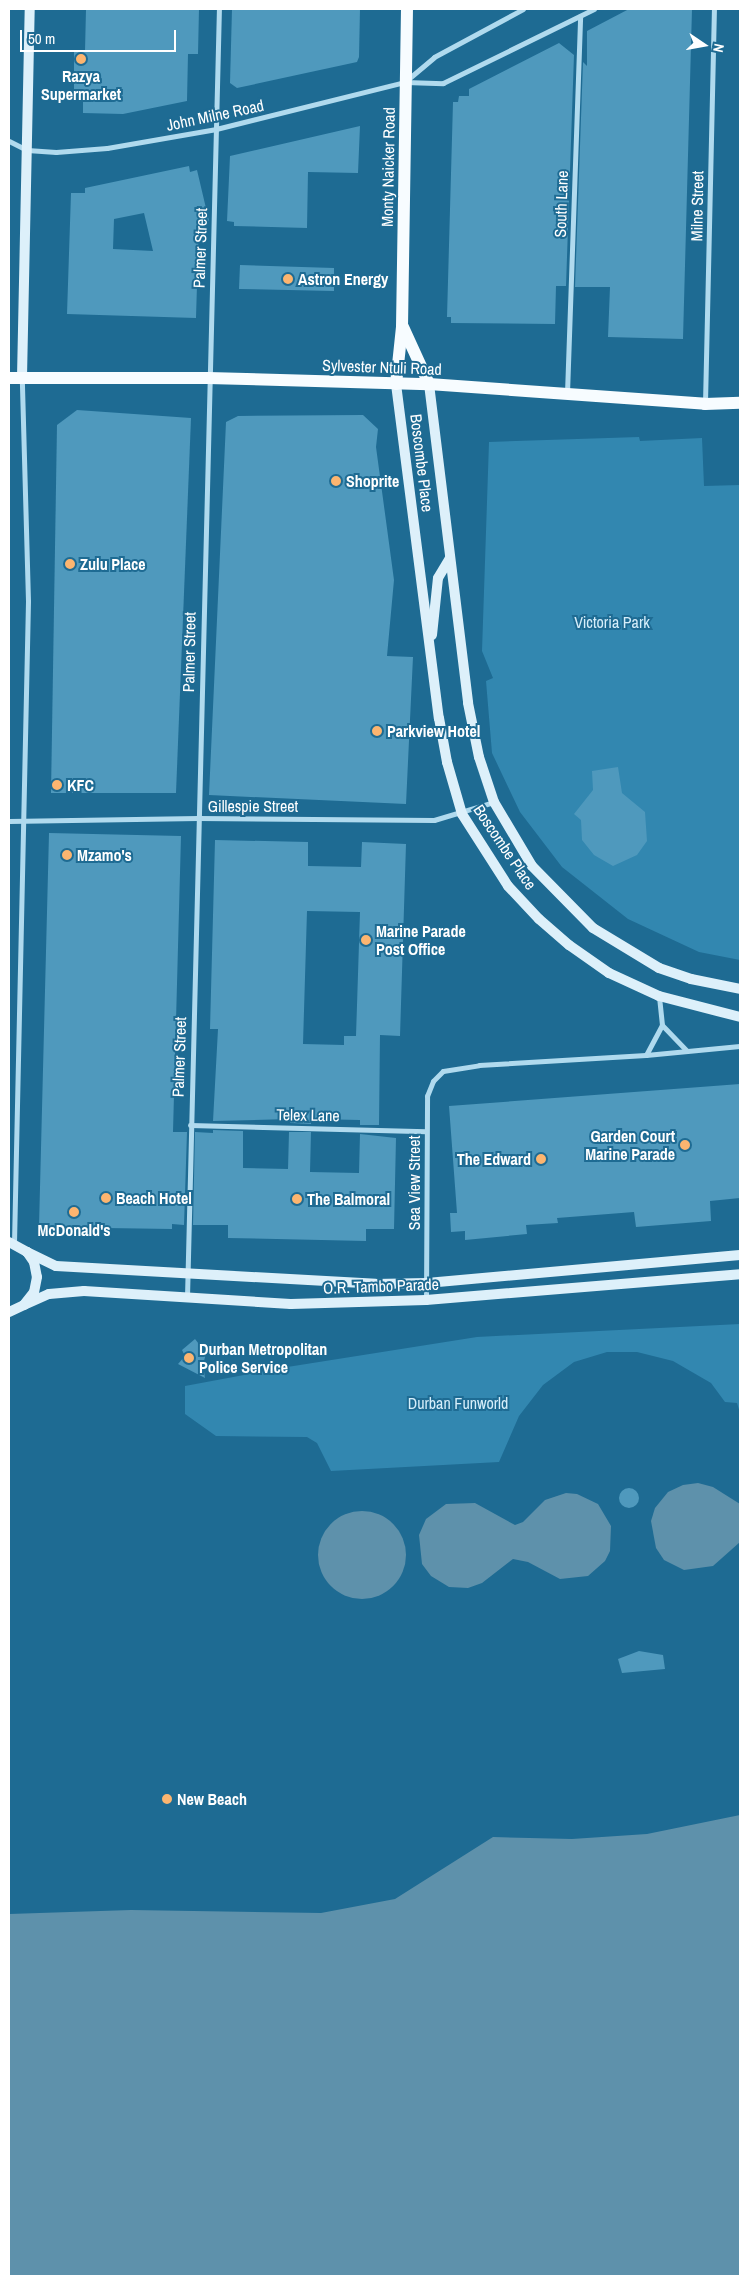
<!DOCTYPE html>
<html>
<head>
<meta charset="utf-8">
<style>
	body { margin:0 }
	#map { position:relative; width:749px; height:2285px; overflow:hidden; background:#1e6b93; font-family:"Archivo Narrow",sans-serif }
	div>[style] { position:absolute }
	.green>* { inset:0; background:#3287b0 }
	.water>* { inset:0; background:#5e91ab }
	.round { border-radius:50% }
	.building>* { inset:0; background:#4f99bd }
	.street>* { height:5px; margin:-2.5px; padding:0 2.5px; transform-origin:2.5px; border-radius:2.5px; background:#b0daee }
	.secondary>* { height:10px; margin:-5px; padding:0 5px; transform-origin:5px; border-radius:5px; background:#ddf0fa }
	.primary>* { height:12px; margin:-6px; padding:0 6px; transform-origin:6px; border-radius:6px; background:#f7fcff }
	.dots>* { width:14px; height:14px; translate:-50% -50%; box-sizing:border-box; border:2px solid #1e6b93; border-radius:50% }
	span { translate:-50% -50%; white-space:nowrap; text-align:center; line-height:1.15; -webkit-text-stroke:4px #1e6b93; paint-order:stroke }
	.poi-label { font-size:16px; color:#fff; font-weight:700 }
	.left { translate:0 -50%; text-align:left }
	.right { translate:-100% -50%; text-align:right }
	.street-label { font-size:16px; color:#fff }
	.park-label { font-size:16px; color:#d6eefa }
	.frame { position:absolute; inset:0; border:10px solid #fff; pointer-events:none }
	.north { position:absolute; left:679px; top:20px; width:50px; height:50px; -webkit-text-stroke:4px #1e6b93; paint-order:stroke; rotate:102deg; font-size:14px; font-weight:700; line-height:20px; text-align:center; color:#fff }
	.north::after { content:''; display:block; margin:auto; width:18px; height:22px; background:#fff; clip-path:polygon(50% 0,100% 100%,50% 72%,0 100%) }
	.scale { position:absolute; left:20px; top:30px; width:156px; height:22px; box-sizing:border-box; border:2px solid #fff; border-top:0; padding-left:6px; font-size:15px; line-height:18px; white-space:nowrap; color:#fff; -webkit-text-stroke:4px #1e6b93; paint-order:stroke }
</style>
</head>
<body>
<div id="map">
	<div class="green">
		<div style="clip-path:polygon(639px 437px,640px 441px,702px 438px,704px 486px,740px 485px,740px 960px,699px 952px,628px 919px,562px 867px,520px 812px,492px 753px,486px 681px,493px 678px,482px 651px,489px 442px)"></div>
		<div style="clip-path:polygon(740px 1324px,740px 1413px,737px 1403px,725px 1402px,711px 1383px,673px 1361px,637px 1352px,607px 1352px,574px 1362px,543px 1385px,519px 1416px,499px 1462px,331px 1471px,317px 1443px,307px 1437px,216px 1436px,185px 1414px,185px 1386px,281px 1368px,477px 1337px)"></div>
	</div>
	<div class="water">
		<div style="clip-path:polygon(698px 1483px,713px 1487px,740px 1504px,740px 1542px,713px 1566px,684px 1570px,664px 1560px,656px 1548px,651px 1521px,655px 1508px,668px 1492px,683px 1485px)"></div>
		<div style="clip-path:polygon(566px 1493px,577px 1494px,598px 1504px,611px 1526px,610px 1551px,605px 1561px,588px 1576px,560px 1579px,528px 1562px,513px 1559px,482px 1583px,468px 1588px,449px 1587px,431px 1576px,422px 1564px,419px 1535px,426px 1519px,446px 1504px,475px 1503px,515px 1525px,523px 1522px,545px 1500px)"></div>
		<div class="round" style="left:318px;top:1511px;width:88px;height:88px"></div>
		<div style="clip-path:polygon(740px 1815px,740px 2276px,9px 2276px,9px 1914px,131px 1910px,321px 1913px,395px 1899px,493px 1837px,572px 1839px,647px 1834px)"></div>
	</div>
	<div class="building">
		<div style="clip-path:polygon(86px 9px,199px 9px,198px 54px,188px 54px,187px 101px,123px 114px,83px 113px,83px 101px,74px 100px,74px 51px,85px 51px)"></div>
		<div style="clip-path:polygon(232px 9px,360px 9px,359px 57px,357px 62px,237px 88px,230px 83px)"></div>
		<div style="clip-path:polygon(629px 9px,692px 9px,683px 339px,608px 337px,610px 287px,575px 287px,583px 62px,587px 66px,587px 31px)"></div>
		<div style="clip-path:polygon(559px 43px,574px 55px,566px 286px,556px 286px,555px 324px,451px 323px,451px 317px,447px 317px,453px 102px,458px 102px,459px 96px,469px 96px,469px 89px)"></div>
		<div style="clip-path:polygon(360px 126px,358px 173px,308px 172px,307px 228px,234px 226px,234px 222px,227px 221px,230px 156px)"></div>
		<div style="clip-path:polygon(evenodd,189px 166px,190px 172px,197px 170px,209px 221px,199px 220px,196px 318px,67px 314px,71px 193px,85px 193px,85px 188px,189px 166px,144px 213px,153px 251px,113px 249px,114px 219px,144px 213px)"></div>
		<div style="clip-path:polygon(240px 265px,334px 268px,334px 291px,239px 289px)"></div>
		<div style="clip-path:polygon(77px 410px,191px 418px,176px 793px,51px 793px,57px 425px)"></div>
		<div style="clip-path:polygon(363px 415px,378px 429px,376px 447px,394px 580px,387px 656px,413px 657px,406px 804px,209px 795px,226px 422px,238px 416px)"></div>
		<div style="clip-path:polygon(618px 767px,622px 793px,645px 812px,647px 841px,637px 855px,613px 866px,594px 855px,582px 840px,581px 820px,574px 814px,593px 790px,592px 771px)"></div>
		<div style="clip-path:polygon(49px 833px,181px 836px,173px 1132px,187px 1132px,184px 1225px,172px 1224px,172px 1229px,39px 1227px)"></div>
		<div style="clip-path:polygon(evenodd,215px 840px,308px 842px,308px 866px,361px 867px,362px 842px,406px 844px,400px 1036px,380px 1035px,379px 1125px,360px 1125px,360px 1120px,311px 1119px,311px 1124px,290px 1123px,290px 1119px,213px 1121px,218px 1029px,210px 1029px,215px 840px,307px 911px,360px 912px,356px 1036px,344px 1036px,344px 1045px,303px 1044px,307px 911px)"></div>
		<div style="clip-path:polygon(740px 1084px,740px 1198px,710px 1201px,711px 1221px,636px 1227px,634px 1212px,557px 1218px,558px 1223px,526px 1225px,527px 1234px,465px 1240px,465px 1231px,451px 1232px,450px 1213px,457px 1213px,449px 1106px)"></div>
		<div style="clip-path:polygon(213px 1130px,243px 1131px,243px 1168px,288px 1169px,289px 1132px,311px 1132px,310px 1172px,359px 1173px,360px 1134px,396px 1138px,394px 1229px,366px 1229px,366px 1241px,228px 1238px,228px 1225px,193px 1225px,195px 1132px,213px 1133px)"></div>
		<div style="clip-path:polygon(195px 1339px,206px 1353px,203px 1365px,205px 1378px,178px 1364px,185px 1356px,182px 1350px)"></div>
		<div class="round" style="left:619px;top:1488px;width:20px;height:20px"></div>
		<div style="clip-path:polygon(639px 1651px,663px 1655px,665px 1669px,622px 1673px,618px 1659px)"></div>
	</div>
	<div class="street">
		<div style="left:407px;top:80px;width:35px;rotate:-40deg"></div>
		<div style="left:434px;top:57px;width:101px;rotate:-28.3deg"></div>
		<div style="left:9px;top:141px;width:20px;rotate:27deg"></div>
		<div style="left:27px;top:150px;width:29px;rotate:4deg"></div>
		<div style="left:56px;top:152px;width:51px;rotate:-4.5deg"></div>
		<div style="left:107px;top:148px;width:111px;rotate:-9.9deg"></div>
		<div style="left:216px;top:129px;width:195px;rotate:-14deg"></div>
		<div style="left:405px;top:82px;width:38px;rotate:2deg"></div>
		<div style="left:443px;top:83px;width:168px;rotate:-26.1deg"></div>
		<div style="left:567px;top:393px;width:377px;rotate:-88deg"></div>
		<div style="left:705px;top:403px;width:394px;rotate:-88.7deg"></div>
		<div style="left:9px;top:821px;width:189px;rotate:-0.9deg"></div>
		<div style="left:198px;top:818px;width:236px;rotate:0.5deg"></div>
		<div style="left:434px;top:820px;width:63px;rotate:-16.7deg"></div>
		<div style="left:662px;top:1025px;width:36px;rotate:46deg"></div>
		<div style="left:646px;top:1055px;width:34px;rotate:-62deg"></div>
		<div style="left:662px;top:1025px;width:29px;rotate:-96deg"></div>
		<div style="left:190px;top:1125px;width:236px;rotate:1.5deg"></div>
		<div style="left:14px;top:1243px;width:642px;rotate:-88.75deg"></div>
		<div style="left:28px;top:601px;width:221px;rotate:-91.6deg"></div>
		<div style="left:187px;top:1297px;width:1288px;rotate:-88.58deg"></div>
		<div style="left:426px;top:1300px;width:204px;rotate:-89.7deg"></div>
		<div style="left:427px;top:1096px;width:16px;rotate:-68deg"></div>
		<div style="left:433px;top:1081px;width:14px;rotate:-45deg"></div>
		<div style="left:443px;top:1071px;width:36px;rotate:-9deg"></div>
		<div style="left:479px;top:1065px;width:167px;rotate:-3.4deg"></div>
		<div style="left:646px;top:1055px;width:94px;rotate:-5.5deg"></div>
	</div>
	<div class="secondary">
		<div style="left:22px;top:377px;width:368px;rotate:-88.8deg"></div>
		<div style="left:396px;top:384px;width:337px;rotate:82.7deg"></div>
		<div style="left:439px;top:718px;width:45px;rotate:79.7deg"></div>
		<div style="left:447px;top:762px;width:54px;rotate:73.9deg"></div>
		<div style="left:462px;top:814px;width:85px;rotate:57.4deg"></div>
		<div style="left:508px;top:886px;width:45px;rotate:46.8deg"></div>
		<div style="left:539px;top:919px;width:40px;rotate:41deg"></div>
		<div style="left:569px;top:945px;width:49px;rotate:35deg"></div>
		<div style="left:609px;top:973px;width:55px;rotate:24.7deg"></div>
		<div style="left:659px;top:996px;width:84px;rotate:14.5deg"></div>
		<div style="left:429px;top:384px;width:321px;rotate:83deg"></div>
		<div style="left:468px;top:703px;width:55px;rotate:78.5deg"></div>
		<div style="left:479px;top:757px;width:47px;rotate:71.6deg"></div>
		<div style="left:494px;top:802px;width:74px;rotate:59.3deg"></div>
		<div style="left:532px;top:866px;width:87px;rotate:45.5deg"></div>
		<div style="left:593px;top:928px;width:77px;rotate:31.2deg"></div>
		<div style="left:659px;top:968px;width:34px;rotate:19deg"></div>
		<div style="left:691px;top:979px;width:50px;rotate:11.5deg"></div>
		<div style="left:432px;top:635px;width:57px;rotate:-84deg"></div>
		<div style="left:438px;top:578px;width:23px;rotate:-59deg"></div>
		<div style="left:9px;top:1242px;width:21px;rotate:29deg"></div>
		<div style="left:27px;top:1252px;width:12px;rotate:55deg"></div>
		<div style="left:34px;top:1262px;width:15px;rotate:79deg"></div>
		<div style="left:37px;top:1277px;width:15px;rotate:101deg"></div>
		<div style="left:34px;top:1292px;width:16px;rotate:128deg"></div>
		<div style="left:24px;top:1305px;width:17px;rotate:155deg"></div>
		<div style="left:27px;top:1252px;width:32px;rotate:26deg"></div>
		<div style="left:56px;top:1266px;width:320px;rotate:3.2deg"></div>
		<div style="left:375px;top:1284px;width:52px;rotate:-1.1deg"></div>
		<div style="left:427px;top:1283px;width:314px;rotate:-5.1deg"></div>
		<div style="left:24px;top:1305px;width:27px;rotate:-24deg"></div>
		<div style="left:49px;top:1294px;width:35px;rotate:-5deg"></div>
		<div style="left:84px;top:1291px;width:207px;rotate:3.6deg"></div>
		<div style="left:291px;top:1304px;width:135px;rotate:-1.7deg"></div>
		<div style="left:426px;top:1300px;width:315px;rotate:-4.7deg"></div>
	</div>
	<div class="primary">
		<div style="left:403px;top:327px;width:63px;rotate:65.5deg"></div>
		<div style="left:9px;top:378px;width:199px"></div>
		<div style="left:208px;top:378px;width:221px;rotate:1.6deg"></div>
		<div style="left:429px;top:384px;width:277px;rotate:4.1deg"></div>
		<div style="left:705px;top:404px;width:35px;rotate:-2deg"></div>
		<div style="left:396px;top:384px;width:57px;rotate:-84deg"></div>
		<div style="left:402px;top:327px;width:318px;rotate:-89.1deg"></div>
	</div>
	<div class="dots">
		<div style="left:81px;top:59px;background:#fcb570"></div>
		<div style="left:288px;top:279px;background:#fcb570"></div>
		<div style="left:336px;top:481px;background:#fcb570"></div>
		<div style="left:70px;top:564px;background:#fcb570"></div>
		<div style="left:377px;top:731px;background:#fcb570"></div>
		<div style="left:57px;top:785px;background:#fcb570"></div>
		<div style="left:67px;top:855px;background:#fcb570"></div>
		<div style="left:366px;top:940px;background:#fcb570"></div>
		<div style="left:685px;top:1145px;background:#fcb570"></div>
		<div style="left:541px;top:1159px;background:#fcb570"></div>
		<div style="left:106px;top:1198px;background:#fcb570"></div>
		<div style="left:297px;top:1199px;background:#fcb570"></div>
		<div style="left:74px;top:1212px;background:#fcb570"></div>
		<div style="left:189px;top:1358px;background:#fcb570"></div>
		<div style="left:167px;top:1799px;background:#fcb570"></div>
	</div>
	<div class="poi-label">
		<span style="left:81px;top:85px">Razya<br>Supermarket</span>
		<span class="left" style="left:298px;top:279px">Astron Energy</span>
		<span class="left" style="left:346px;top:481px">Shoprite</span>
		<span class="left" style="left:80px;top:564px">Zulu Place</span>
		<span class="left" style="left:387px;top:731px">Parkview Hotel</span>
		<span class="left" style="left:67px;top:785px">KFC</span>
		<span class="left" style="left:77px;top:855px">Mzamo's</span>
		<span class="left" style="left:376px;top:940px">Marine Parade<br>Post Office</span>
		<span class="right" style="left:675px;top:1145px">Garden Court<br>Marine Parade</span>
		<span class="right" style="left:531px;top:1159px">The Edward</span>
		<span class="left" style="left:116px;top:1198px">Beach Hotel</span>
		<span class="left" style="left:307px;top:1199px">The Balmoral</span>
		<span style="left:74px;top:1230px">McDonald's</span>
		<span class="left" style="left:199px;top:1358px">Durban Metropolitan<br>Police Service</span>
		<span class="left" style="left:177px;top:1799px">New Beach</span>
	</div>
	<div class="street-label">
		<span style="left:215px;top:115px;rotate:-12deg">John Milne Road</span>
		<span style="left:388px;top:167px;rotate:-89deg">Monty Naicker Road</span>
		<span style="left:561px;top:204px;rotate:-88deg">South Lane</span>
		<span style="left:697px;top:206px;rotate:-89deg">Milne Street</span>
		<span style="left:200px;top:248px;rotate:-88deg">Palmer Street</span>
		<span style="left:382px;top:367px;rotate:2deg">Sylvester Ntuli Road</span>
		<span style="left:422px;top:463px;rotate:83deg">Boscombe Place</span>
		<span style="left:189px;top:652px;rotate:-89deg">Palmer Street</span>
		<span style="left:253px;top:806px">Gillespie Street</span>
		<span style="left:505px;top:847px;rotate:56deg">Boscombe Place</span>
		<span style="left:179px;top:1057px;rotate:-88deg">Palmer Street</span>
		<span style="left:308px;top:1115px;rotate:1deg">Telex Lane</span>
		<span style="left:414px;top:1183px;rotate:-90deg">Sea View Street</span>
		<span style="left:381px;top:1286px;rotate:-2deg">O.R. Tambo Parade</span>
	</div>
	<div class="park-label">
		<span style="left:612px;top:622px">Victoria Park</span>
		<span style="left:458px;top:1403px">Durban Funworld</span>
	</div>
	<div class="frame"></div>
	<div class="north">N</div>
	<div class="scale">50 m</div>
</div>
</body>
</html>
